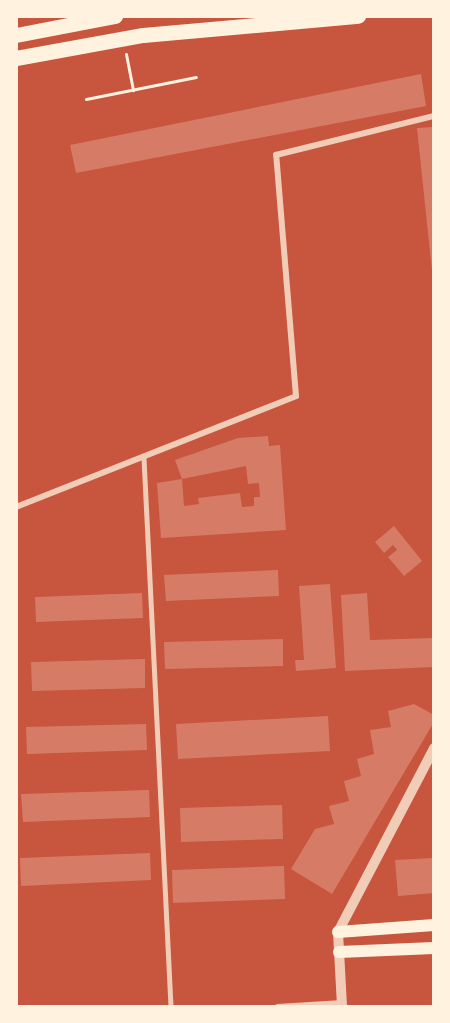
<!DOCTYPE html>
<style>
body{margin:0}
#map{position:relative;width:450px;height:1023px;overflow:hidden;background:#c8553d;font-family:Rubik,sans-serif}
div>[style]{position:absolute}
.building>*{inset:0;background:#d67c66}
.path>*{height:3px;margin:-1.5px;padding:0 1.5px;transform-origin:1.5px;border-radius:1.5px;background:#fff3e0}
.service>*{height:4.5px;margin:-2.25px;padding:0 2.25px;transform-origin:2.25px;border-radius:2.25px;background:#f1ccb7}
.minor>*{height:6px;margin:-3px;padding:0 3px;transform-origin:3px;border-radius:3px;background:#f1ccb7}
.tertiary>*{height:10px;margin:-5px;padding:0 5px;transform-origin:5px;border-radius:5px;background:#f1ccb7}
.secondary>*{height:12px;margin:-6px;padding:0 6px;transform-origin:6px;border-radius:6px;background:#fff3e0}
.primary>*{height:15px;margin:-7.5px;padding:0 7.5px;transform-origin:7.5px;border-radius:7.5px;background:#fff3e0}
span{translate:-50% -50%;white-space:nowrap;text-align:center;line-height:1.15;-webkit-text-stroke:5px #fff3e0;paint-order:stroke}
.frame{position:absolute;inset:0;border:18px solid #fff3e0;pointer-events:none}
</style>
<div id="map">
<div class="building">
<i style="clip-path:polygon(421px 74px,426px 106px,76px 173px,70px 145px)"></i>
<i style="clip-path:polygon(434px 127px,434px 271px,432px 271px,417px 128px)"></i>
<i style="clip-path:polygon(evenodd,268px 436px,269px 446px,280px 445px,286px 530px,161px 538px,157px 483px,182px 479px,175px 460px,238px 438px,268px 436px,246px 466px,248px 484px,259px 483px,260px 497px,254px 497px,254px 506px,242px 507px,240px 493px,198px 498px,199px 504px,184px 506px,182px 479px,246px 466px)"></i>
<i style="clip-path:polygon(394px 526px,422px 561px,404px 576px,388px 557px,397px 550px,393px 545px,384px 553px,375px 542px)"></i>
<i style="clip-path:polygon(278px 570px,279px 596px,166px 601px,164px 575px)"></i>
<i style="clip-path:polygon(330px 584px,336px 668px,296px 671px,295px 660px,304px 660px,299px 586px)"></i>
<i style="clip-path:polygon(142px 593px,143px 618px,36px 622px,35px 597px)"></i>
<i style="clip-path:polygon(367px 593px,370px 640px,433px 638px,434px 667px,345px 671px,341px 595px)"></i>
<i style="clip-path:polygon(283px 639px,283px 666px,165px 669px,164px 642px)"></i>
<i style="clip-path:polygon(145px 659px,145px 688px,32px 691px,31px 662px)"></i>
<i style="clip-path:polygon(414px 704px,434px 715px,434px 722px,332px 894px,291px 869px,315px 829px,334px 824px,329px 806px,349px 801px,344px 781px,361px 776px,357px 759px,374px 754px,370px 730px,391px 727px,388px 711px)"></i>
<i style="clip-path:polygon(328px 716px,330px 751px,178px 759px,176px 724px)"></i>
<i style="clip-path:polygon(146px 724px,147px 750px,27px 754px,26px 727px)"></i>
<i style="clip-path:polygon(149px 790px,150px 817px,23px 822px,21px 794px)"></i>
<i style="clip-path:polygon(282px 805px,283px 839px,181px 842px,180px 808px)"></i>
<i style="clip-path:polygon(150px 853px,151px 880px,21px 886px,20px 858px)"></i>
<i style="clip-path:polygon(434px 858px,434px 893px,398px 896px,395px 860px)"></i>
<i style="clip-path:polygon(284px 866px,285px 899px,173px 903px,172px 870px)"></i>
</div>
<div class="path">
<i style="left:126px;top:54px;width:37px;rotate:79deg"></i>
<i style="left:86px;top:99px;width:112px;rotate:-11.3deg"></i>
</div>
<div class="service">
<i style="left:144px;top:458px;width:549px;rotate:87.18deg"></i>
<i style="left:277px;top:1006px;width:65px;rotate:-3.5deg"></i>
</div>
<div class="minor">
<i style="left:16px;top:507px;width:301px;rotate:-21.6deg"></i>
<i style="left:296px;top:396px;width:242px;rotate:-94.7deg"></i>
<i style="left:276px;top:155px;width:163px;rotate:-13.9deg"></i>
</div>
<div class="tertiary">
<i style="left:342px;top:1006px;width:74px;rotate:-93.1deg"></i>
<i style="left:338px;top:932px;width:208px;rotate:-62.4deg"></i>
</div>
<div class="secondary">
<i style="left:338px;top:932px;width:96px;rotate:-4.2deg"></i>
<i style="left:339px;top:952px;width:95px;rotate:-2.4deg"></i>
</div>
<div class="primary">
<i style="left:16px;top:35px;width:101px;rotate:-10.9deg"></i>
<i style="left:16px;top:58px;width:129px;rotate:-10.3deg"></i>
<i style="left:143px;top:35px;width:216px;rotate:-5.1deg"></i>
</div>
<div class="frame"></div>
</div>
